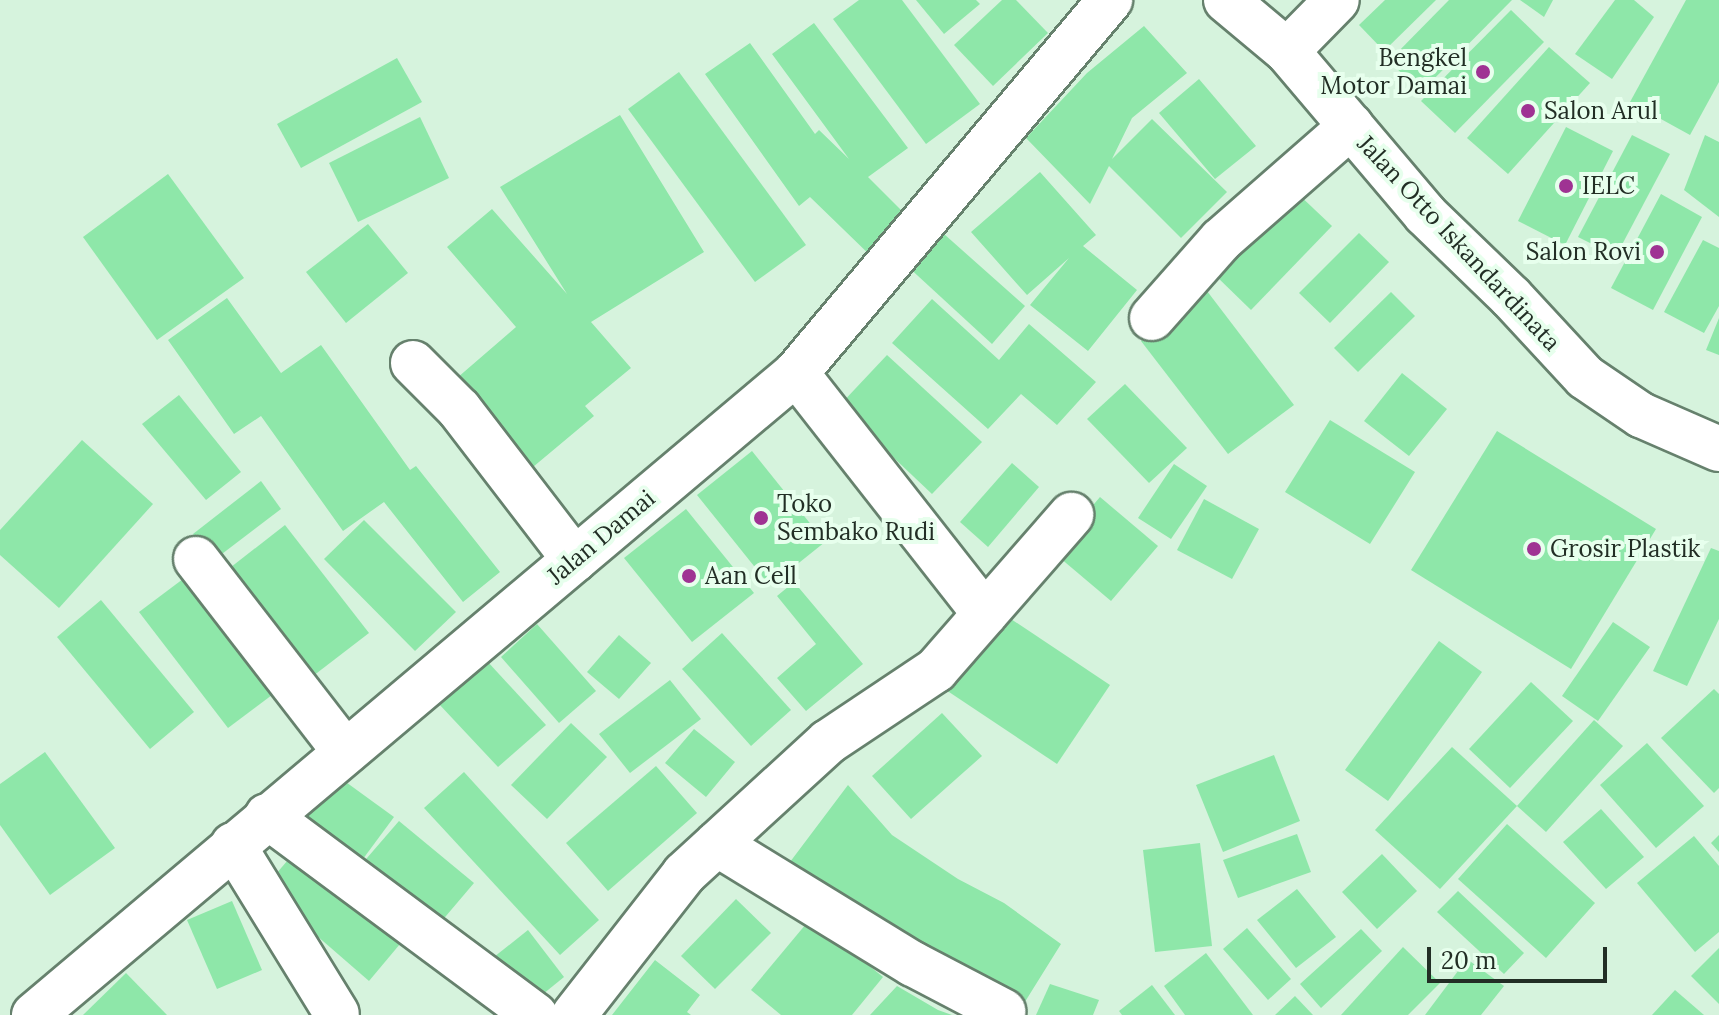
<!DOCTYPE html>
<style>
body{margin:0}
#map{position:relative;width:1719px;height:1015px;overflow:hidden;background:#d6f3dd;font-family:Lora,serif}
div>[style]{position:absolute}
.building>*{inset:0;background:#8ee7a9}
.roads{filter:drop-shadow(2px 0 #66816d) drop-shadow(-2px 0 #66816d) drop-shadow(0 2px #66816d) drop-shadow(0 -2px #66816d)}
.street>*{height:44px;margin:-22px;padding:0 22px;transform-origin:22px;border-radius:22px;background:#fff}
.secondary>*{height:44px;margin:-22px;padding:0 22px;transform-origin:22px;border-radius:22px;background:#fff}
.dots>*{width:22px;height:22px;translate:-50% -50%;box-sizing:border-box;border:4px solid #e7ffed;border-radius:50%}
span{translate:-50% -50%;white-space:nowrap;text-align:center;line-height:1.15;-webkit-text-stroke:8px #e7ffed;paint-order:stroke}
.poi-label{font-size:24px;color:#222e25}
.right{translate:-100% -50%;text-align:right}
.left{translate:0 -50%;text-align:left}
.street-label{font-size:24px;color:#222e25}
.scale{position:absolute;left:1427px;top:947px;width:180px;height:36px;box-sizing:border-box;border:4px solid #222e25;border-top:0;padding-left:10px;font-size:24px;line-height:28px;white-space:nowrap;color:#222e25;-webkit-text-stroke:6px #e7ffed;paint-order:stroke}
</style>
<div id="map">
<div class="building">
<i style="clip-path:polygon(859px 0,902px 0,980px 104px,926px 144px,833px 19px)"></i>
<i style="clip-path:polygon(916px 0,976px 0,980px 4px,944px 34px)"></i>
<i style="clip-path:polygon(1002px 0,1016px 0,1048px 33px,993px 86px,954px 45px)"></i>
<i style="clip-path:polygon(1385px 0,1436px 0,1384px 51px,1359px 25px)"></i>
<i style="clip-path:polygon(1449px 0,1512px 0,1421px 92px,1389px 61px)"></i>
<i style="clip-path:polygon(1520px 0,1553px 0,1544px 17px)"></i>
<i style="clip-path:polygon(1615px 0,1634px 0,1654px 17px,1612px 79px,1575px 54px)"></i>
<i style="clip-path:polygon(1686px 0,1719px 0,1719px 82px,1690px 135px,1630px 102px)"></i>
<i style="clip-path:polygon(1511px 10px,1544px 42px,1455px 133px,1421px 101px)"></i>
<i style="clip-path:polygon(814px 23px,908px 148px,868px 177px,913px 222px,875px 260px,810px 197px,799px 206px,705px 74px,750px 43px,815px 134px,819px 130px,849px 159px,772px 54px)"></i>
<i style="clip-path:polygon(1144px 26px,1187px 73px,1132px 118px,1112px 159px,1152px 119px,1227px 192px,1181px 238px,1109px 166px,1090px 204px,1026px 138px,1087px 73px)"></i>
<i style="clip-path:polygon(1549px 47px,1590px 83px,1508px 174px,1467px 138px)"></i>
<i style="clip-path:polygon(397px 58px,422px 102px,301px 168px,277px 124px)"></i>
<i style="clip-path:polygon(679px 72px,806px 245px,755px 282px,628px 109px)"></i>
<i style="clip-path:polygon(1199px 79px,1256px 146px,1215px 179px,1159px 113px)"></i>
<i style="clip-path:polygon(620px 115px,704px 252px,591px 322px,631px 368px,585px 406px,594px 416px,533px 467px,457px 378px,516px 327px,447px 247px,492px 209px,567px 294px,500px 187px)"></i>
<i style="clip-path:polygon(420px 117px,449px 178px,358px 222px,329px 163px)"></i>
<i style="clip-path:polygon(1566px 127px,1613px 151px,1565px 245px,1518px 221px)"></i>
<i style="clip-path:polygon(1632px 135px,1670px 154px,1616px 256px,1578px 237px)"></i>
<i style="clip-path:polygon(1705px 135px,1719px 142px,1719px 217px,1684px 190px)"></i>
<i style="clip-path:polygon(1040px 172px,1096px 235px,1083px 246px,1137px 290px,1088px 351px,1030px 305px,1069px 258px,1027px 295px,971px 232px)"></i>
<i style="clip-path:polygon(168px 174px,244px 278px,157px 340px,83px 237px)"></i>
<i style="clip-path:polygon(1295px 191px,1332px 226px,1251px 310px,1214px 274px)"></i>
<i style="clip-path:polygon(1661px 194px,1702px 217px,1653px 310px,1611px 288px)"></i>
<i style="clip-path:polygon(368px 224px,408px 273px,346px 323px,306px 272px)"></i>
<i style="clip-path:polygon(935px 226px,1025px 306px,992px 344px,905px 264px)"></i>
<i style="clip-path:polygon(1359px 233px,1389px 262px,1330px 323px,1299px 293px)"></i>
<i style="clip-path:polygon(1703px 240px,1719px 248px,1719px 306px,1704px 333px,1664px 312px)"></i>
<i style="clip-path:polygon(1207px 291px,1294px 405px,1228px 454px,1141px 341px)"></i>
<i style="clip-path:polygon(1391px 292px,1415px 316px,1358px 372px,1334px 348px)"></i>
<i style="clip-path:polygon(227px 298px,281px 373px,321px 345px,410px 470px,416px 466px,500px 572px,463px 602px,384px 502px,343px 531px,261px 416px,234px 434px,168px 340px)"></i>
<i style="clip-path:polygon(932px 299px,999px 360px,1029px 324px,1096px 382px,1057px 425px,1021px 394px,988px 429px,892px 343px)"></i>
<i style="clip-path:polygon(1719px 318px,1719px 355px,1706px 350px)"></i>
<i style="clip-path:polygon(887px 355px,982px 442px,932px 494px,839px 406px)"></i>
<i style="clip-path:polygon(1402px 373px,1447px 409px,1409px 456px,1364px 421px)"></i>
<i style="clip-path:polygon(1125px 384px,1187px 448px,1149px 483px,1087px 419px)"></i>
<i style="clip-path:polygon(179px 395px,241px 472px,206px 500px,142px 424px)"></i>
<i style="clip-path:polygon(1330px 420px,1415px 472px,1370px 544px,1285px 492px)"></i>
<i style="clip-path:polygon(1497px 431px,1656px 529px,1571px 669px,1411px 570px)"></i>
<i style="clip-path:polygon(82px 440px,153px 504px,59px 608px,0 555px,0 530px)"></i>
<i style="clip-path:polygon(752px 451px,825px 542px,770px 586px,697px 495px)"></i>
<i style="clip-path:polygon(1012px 463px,1039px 487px,988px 547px,960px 522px)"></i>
<i style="clip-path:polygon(1174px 464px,1207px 486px,1171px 539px,1138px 518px)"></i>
<i style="clip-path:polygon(261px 481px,281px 509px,214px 560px,193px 534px)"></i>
<i style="clip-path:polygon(1100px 497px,1158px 546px,1111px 601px,1053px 552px)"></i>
<i style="clip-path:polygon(1204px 499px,1259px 529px,1232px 579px,1177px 550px)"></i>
<i style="clip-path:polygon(686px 509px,754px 593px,692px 642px,624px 558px)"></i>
<i style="clip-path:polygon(364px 520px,456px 612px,415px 651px,324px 559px)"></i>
<i style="clip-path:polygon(285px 525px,369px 633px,300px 686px,217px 578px)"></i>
<i style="clip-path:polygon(1711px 548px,1719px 551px,1719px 619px,1687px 686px,1653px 671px)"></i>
<i style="clip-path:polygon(191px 573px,280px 689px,228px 728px,139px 612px)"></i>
<i style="clip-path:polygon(794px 582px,863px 664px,806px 711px,777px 678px,816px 644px,777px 596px)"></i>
<i style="clip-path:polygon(101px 600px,194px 712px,150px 749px,57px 637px)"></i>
<i style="clip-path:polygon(996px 609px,1110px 685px,1057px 764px,943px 688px)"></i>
<i style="clip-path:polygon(1613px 622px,1650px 647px,1598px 721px,1562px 696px)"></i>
<i style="clip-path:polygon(537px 624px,596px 691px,559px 723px,501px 657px)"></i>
<i style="clip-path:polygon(722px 633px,791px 710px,751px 746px,682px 669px)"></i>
<i style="clip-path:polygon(619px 635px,651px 663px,619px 699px,587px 672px)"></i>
<i style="clip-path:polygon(1439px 641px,1482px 672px,1388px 801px,1345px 770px)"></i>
<i style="clip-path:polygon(487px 661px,546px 725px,498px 767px,438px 703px)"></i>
<i style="clip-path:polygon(670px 680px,701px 719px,630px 773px,599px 734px)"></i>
<i style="clip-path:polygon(1531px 682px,1573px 721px,1510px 788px,1469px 749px)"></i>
<i style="clip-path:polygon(1714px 689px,1719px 694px,1719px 788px,1714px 793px,1661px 738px)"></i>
<i style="clip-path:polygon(942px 713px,982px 756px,911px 819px,872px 776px)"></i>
<i style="clip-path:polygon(1594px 720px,1623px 746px,1546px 832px,1517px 806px)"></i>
<i style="clip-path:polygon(571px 723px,607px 757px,547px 819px,511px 785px)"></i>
<i style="clip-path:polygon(694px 729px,735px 762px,706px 797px,665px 763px)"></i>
<i style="clip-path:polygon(1647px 743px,1704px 806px,1656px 848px,1600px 785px)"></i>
<i style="clip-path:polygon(1452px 747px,1517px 806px,1440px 889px,1375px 830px)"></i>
<i style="clip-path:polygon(45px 752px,115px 848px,50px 895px,0 825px,0 784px)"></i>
<i style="clip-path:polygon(1274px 755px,1300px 821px,1223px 852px,1196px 785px)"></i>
<i style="clip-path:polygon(656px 766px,697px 813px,608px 891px,566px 843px)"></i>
<i style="clip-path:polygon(332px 772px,394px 817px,360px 863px,297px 818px)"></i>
<i style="clip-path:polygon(464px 772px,599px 920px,560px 955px,424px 808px)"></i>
<i style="clip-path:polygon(848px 785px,892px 835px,958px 879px,1004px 903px,1061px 944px,1018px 1013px,847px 905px,790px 862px)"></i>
<i style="clip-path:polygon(1601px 809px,1644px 857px,1606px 889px,1563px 842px)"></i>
<i style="clip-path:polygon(399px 821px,474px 883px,429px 936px,354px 873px)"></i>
<i style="clip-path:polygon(1507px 824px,1595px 903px,1546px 958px,1458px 879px)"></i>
<i style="clip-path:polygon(1297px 834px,1311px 872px,1238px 898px,1223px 860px)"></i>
<i style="clip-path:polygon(1719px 835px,1719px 852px,1711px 843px)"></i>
<i style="clip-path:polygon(1694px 836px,1719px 866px,1719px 932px,1695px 952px,1637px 883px)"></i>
<i style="clip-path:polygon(1200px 843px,1212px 946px,1155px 952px,1143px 850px)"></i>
<i style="clip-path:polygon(294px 853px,400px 944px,369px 981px,263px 889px)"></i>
<i style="clip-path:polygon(1382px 854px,1417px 891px,1377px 929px,1342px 892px)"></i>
<i style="clip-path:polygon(1297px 889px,1336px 937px,1296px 968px,1257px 920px)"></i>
<i style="clip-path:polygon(1458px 891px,1524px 953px,1504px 974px,1437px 912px)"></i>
<i style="clip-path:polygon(736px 899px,771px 933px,715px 989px,681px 956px)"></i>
<i style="clip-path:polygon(232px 901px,262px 970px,217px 989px,187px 920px)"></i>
<i style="clip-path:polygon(811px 918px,883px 977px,852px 1015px,781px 1015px,751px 990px)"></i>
<i style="clip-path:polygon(1247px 928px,1291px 979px,1268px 1000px,1223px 949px)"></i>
<i style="clip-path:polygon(1361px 929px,1382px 951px,1321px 1008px,1300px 984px)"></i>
<i style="clip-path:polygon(528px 930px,564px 977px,532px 1003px,494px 957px)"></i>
<i style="clip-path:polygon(1403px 947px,1440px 983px,1408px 1015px,1341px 1015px)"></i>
<i style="clip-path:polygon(1719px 948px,1719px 1004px,1691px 976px)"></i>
<i style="clip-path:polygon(1206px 953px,1253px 1015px,1185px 1015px,1164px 986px)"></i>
<i style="clip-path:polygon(1467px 959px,1504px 986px,1481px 1015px,1425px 1015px)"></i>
<i style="clip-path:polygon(655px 960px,700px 995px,687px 1012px,691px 1015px,612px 1015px)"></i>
<i style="clip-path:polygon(126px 973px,167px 1015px,83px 1015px)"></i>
<i style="clip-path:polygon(1050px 984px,1099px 1000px,1093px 1015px,1036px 1015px)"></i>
<i style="clip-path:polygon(1152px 985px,1175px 1015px,1122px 1015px,1119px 1011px)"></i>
<i style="clip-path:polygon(897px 986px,938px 1010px,952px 1015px,870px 1015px)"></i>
<i style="clip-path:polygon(1675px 990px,1704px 1015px,1652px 1015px)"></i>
<i style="clip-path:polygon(1295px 996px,1313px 1015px,1275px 1015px)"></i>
</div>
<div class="roads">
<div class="street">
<i style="left:1287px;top:51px;width:71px;rotate:-45.6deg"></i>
<i style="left:1152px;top:318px;width:104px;rotate:-48.5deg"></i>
<i style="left:1221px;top:240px;width:173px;rotate:-41.2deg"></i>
<i style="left:413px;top:363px;width:65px;rotate:45deg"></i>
<i style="left:459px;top:409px;width:190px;rotate:52.5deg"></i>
<i style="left:796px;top:373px;width:306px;rotate:51.9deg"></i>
<i style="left:196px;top:559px;width:244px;rotate:52.3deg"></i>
<i style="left:267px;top:816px;width:334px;rotate:36.6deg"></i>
<i style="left:717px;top:844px;width:230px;rotate:31.5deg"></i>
<i style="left:913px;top:964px;width:102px;rotate:27.6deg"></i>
<i style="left:233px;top:845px;width:198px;rotate:58.4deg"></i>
<i style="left:34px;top:1015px;width:996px;rotate:-40.11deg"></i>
<i style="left:796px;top:373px;width:488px;rotate:-49.9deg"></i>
<i style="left:574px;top:1015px;width:179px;rotate:-52deg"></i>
<i style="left:684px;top:874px;width:195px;rotate:-42.5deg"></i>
<i style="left:828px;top:742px;width:130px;rotate:-33.7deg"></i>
<i style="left:936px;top:670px;width:206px;rotate:-48.9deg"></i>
</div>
<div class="secondary">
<i style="left:1226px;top:0;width:80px;rotate:39.9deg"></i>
<i style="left:1287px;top:51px;width:214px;rotate:49.7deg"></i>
<i style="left:1425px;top:214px;width:120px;rotate:44deg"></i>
<i style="left:1511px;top:297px;width:109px;rotate:47.2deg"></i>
<i style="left:1585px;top:377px;width:68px;rotate:34.2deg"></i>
<i style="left:1641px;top:415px;width:85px;rotate:23.6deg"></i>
</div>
</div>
<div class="dots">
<i style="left:1483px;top:72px;background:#9f3393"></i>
<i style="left:1528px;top:111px;background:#9f3393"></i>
<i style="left:1566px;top:186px;background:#9f3393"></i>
<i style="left:1657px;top:252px;background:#9f3393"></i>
<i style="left:761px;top:518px;background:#9f3393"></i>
<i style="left:1534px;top:549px;background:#9f3393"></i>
<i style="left:689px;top:576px;background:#9f3393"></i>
</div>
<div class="poi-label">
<span class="right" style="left:1467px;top:72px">Bengkel<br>Motor Damai</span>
<span class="left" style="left:1544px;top:111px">Salon Arul</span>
<span class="left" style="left:1582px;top:186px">IELC</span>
<span class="right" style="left:1641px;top:252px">Salon Rovi</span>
<span class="left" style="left:777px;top:518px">Toko<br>Sembako Rudi</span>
<span class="left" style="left:1550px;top:549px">Grosir Plastik</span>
<span class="left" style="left:705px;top:576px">Aan Cell</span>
</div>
<div class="street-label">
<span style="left:1459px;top:243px;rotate:47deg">Jalan Otto Iskandardinata</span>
<span style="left:601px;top:537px;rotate:-40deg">Jalan Damai</span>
</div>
<div class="scale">20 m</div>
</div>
